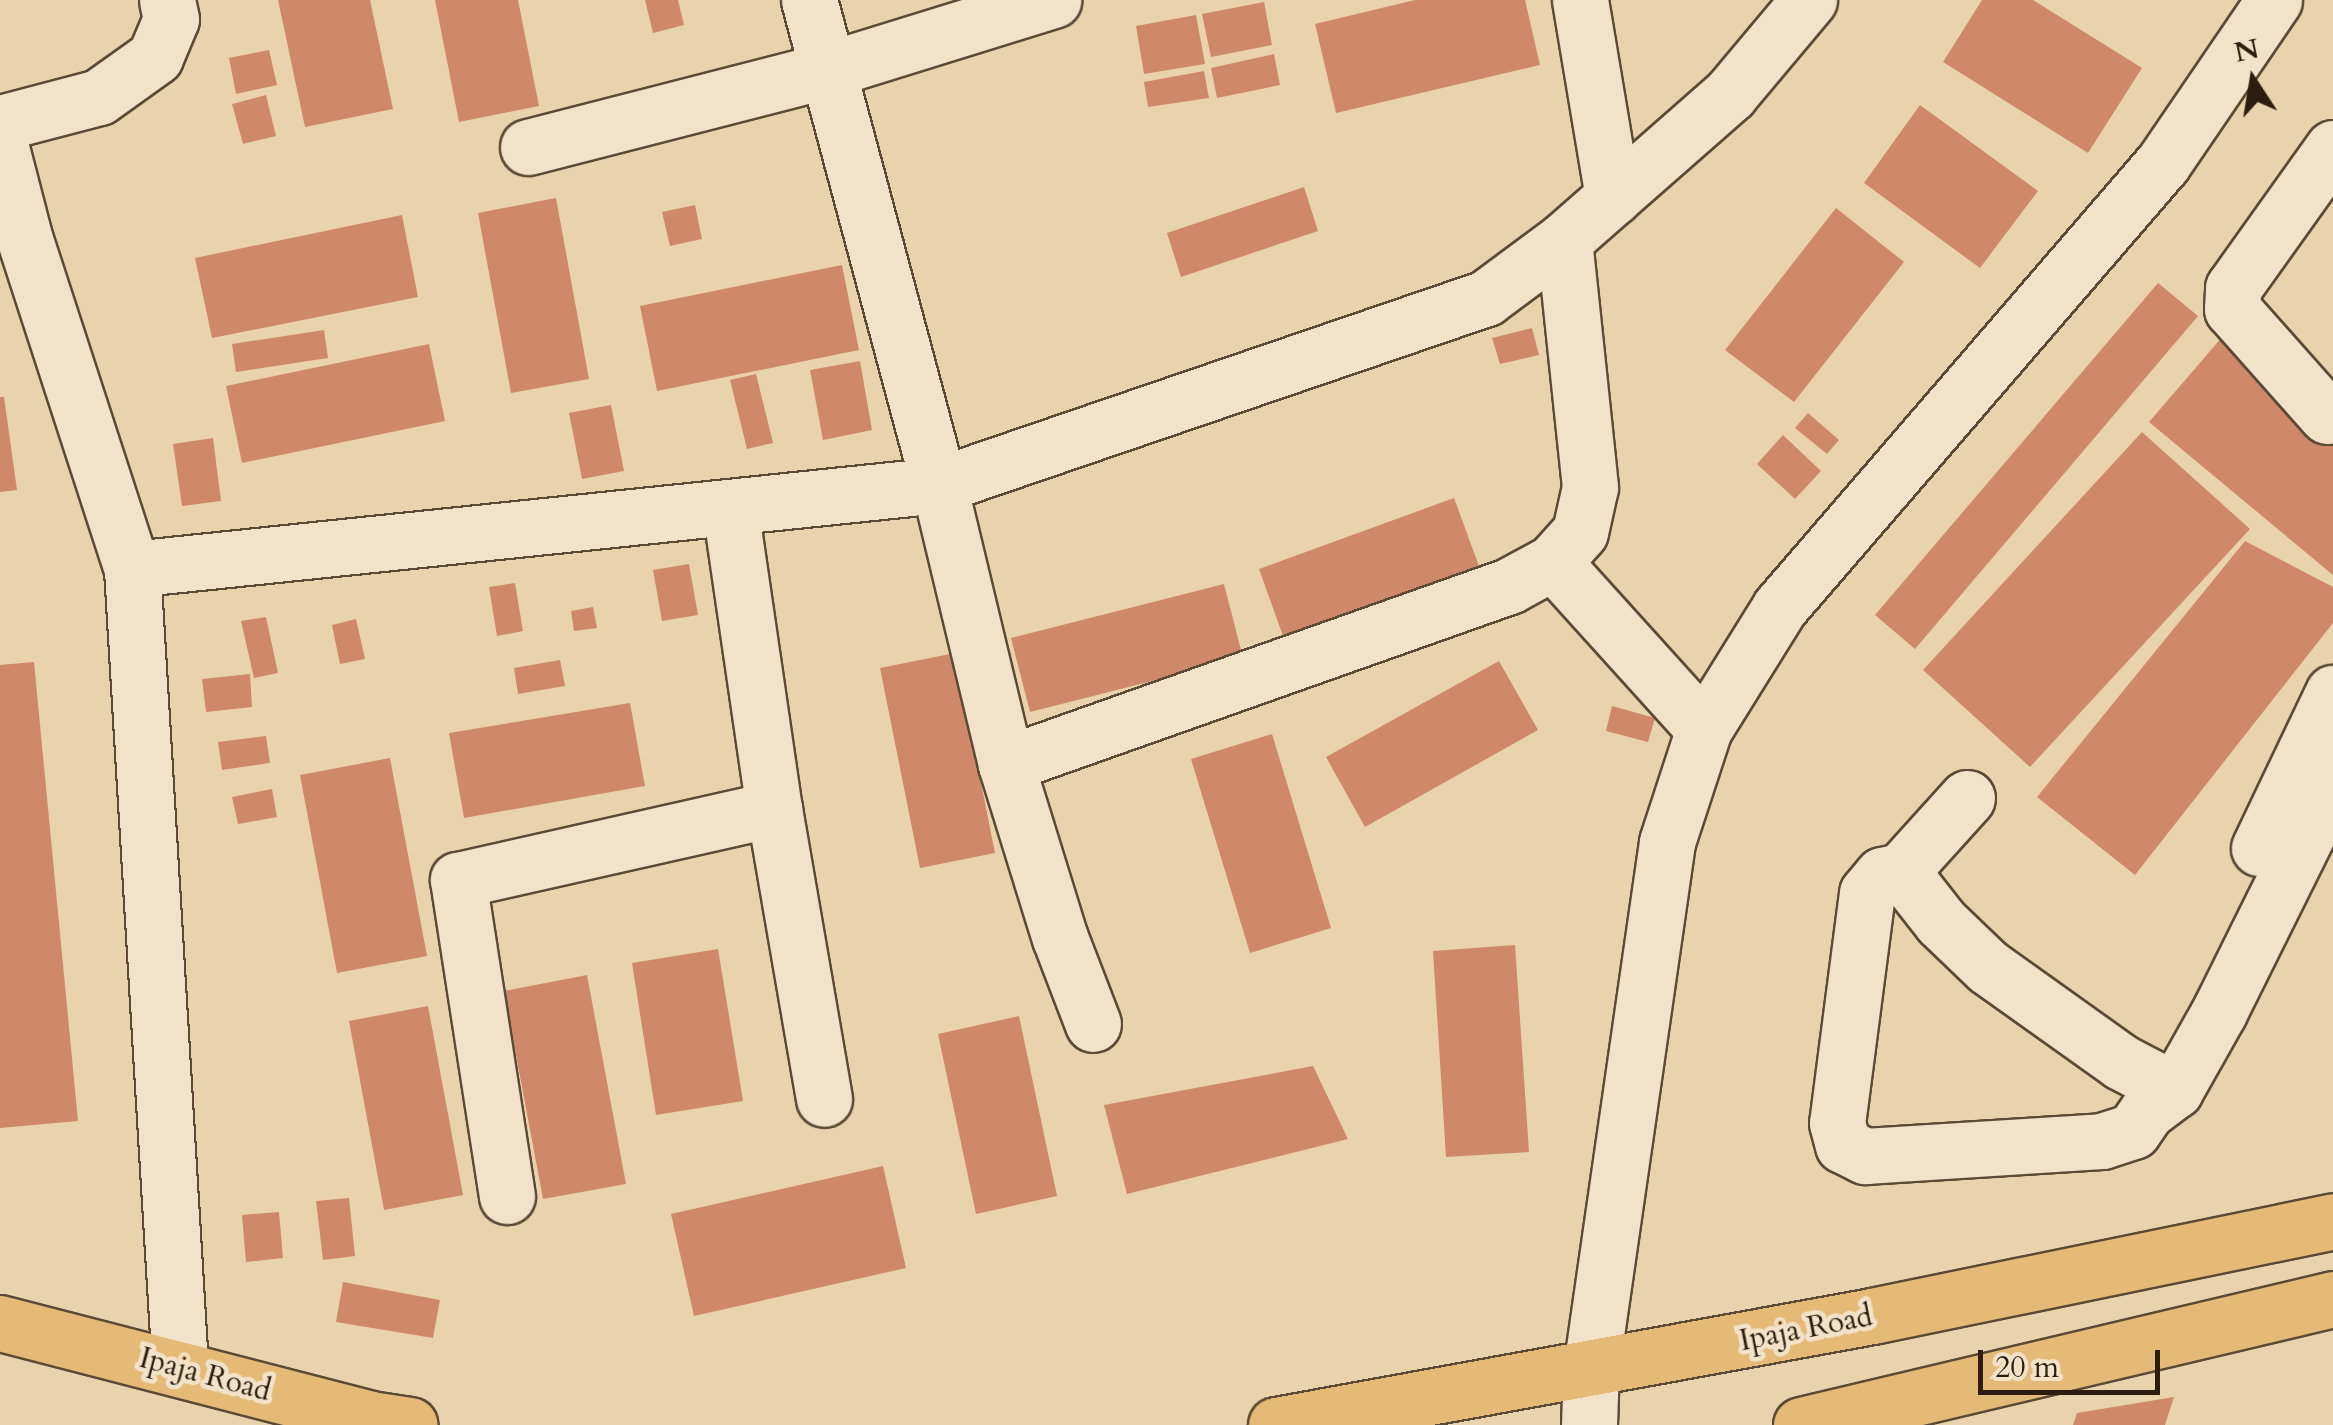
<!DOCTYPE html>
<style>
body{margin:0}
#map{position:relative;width:2333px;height:1425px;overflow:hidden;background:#e9d3ac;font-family:Cardo,serif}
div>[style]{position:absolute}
.building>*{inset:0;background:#cf896a}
.roads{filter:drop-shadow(2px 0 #5b4a36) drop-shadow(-2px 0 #5b4a36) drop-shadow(0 2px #5b4a36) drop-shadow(0 -2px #5b4a36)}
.minor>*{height:55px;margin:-27.5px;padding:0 27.5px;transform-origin:27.5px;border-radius:27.5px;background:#f1e2c9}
.major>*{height:55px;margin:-27.5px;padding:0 27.5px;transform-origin:27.5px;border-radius:27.5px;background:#e4ba76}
span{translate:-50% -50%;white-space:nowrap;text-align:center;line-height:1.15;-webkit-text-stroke:9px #f1e2c9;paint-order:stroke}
.street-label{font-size:30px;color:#2c1d0f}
.north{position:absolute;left:2203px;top:30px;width:100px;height:100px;-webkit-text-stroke:8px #f1e2c9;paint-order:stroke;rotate:348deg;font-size:28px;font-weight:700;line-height:40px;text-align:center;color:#2c1d0f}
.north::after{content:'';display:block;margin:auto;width:35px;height:45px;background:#2c1d0f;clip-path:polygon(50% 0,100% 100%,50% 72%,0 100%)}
.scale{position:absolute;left:1978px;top:1350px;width:182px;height:45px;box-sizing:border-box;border:5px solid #2c1d0f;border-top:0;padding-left:12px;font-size:30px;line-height:35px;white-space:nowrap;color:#2c1d0f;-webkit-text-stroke:8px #f1e2c9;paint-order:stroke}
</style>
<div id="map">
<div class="building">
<i style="clip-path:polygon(278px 0,370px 0,393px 109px,305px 127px)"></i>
<i style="clip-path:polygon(435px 0,518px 0,539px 106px,459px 122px)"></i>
<i style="clip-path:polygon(645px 0,678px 0,684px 25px,653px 33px)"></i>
<i style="clip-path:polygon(1415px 0,1525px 0,1540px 65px,1336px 113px,1315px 24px)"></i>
<i style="clip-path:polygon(1982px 0,2033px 0,2142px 68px,2088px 153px,1943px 62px)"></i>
<i style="clip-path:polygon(1264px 2px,1272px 45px,1211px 57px,1202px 14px)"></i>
<i style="clip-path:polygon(1196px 15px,1205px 64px,1144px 74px,1136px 26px)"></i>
<i style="clip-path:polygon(269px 50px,277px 85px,236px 94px,229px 58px)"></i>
<i style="clip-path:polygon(1274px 54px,1280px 85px,1217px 98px,1211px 68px)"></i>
<i style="clip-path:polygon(1204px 71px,1209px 98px,1148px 107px,1144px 82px)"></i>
<i style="clip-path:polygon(266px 95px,276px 136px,243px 144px,232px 104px)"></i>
<i style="clip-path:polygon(1920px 105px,2038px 191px,1980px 268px,1864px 183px)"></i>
<i style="clip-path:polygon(1304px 187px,1318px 231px,1181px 277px,1167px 233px)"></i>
<i style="clip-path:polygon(556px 198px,589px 379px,511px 393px,478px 213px)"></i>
<i style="clip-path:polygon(695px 205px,702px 239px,670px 246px,662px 212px)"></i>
<i style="clip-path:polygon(1836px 208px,1904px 262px,1794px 402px,1725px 350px)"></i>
<i style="clip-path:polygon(402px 215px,418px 297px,212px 338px,195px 258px)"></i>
<i style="clip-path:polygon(842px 265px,859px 350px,657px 391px,640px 306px)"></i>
<i style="clip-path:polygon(2158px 283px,2198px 316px,1915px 649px,1875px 615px)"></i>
<i style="clip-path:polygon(1532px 328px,1539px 355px,1500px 364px,1492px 338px)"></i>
<i style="clip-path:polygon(324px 330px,328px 358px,236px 372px,232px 344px)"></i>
<i style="clip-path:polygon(2223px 336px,2333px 427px,2333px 575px,2149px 422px)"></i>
<i style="clip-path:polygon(429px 344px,445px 421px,242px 463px,226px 386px)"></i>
<i style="clip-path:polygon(860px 361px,872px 430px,823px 440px,810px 370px)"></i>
<i style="clip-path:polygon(756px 374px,773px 443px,747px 449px,730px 380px)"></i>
<i style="clip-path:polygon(0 397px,4px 397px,17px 490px,0 492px)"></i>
<i style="clip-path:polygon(611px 405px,624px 471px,582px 479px,569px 413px)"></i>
<i style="clip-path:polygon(1808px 413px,1839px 440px,1827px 454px,1795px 428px)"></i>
<i style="clip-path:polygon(2142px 432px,2250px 529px,2030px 767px,1923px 670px)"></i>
<i style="clip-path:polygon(1783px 435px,1821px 471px,1795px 499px,1757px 464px)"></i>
<i style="clip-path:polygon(213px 438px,221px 501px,182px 506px,173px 444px)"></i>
<i style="clip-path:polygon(1454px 498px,1479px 566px,1283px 636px,1259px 569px)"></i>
<i style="clip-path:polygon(2245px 541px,2333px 587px,2333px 623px,2135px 875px,2037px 797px)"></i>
<i style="clip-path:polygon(689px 564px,698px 615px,662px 621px,653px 570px)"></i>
<i style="clip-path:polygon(515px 583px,523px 631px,497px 636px,489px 587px)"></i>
<i style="clip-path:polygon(1224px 584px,1243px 658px,1030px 712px,1011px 638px)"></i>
<i style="clip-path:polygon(593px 607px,597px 628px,574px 631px,571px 611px)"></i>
<i style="clip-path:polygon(266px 617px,278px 673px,254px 678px,241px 621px)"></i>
<i style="clip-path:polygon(356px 619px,365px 659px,340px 664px,332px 625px)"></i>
<i style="clip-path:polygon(955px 653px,995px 853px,920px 868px,880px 668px)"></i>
<i style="clip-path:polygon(560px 660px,565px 686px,518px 694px,514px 668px)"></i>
<i style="clip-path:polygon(1499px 661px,1538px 730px,1365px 827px,1326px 757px)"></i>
<i style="clip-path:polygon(34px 662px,78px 1121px,0 1128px,0 665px)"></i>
<i style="clip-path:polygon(250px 674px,252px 707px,206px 712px,202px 679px)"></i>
<i style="clip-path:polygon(630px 703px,645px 786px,464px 818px,449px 733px)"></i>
<i style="clip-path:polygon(1612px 706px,1655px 718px,1648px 742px,1606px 731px)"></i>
<i style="clip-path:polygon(1272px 734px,1331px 928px,1250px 953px,1191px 759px)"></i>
<i style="clip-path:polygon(266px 736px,270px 763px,222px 770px,218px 742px)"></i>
<i style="clip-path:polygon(390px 758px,427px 956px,337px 973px,300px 775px)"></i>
<i style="clip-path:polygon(272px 789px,277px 817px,238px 824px,232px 797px)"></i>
<i style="clip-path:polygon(1515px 945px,1529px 1152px,1446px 1157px,1433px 951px)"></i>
<i style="clip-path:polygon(718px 949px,743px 1101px,656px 1115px,632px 963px)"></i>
<i style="clip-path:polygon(587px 975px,626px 1184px,543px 1199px,504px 991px)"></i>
<i style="clip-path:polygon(428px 1006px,463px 1195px,384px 1210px,349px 1021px)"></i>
<i style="clip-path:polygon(1019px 1016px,1057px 1196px,976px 1214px,938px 1034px)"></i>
<i style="clip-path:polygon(1313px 1066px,1348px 1139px,1127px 1194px,1104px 1105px)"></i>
<i style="clip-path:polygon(883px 1166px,906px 1268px,694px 1316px,671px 1214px)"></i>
<i style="clip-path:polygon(349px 1198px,355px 1256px,323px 1260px,316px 1201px)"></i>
<i style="clip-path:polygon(279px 1212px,283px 1258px,246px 1262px,242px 1215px)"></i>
<i style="clip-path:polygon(343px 1282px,440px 1300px,433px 1338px,336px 1322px)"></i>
<i style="clip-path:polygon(2174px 1397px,2165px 1425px,2073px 1425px,2077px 1413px)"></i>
</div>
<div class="roads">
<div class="minor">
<i style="left:809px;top:0;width:502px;rotate:75deg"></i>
<i style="left:939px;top:485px;width:287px;rotate:76.5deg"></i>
<i style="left:1006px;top:764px;width:182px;rotate:72.8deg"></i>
<i style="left:1060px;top:938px;width:92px;rotate:69deg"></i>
<i style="left:1580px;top:0;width:200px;rotate:80.5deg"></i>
<i style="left:0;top:123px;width:102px;rotate:-14.7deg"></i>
<i style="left:99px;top:97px;width:69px;rotate:-35.5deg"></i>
<i style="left:155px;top:57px;width:41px;rotate:-67.2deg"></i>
<i style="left:171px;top:19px;width:19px;rotate:-102deg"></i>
<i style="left:0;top:144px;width:96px;rotate:75.5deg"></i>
<i style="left:24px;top:237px;width:349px;rotate:72deg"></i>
<i style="left:132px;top:569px;width:800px;rotate:86.56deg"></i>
<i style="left:528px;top:147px;width:309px;rotate:-14.4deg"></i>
<i style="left:827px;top:70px;width:237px;rotate:-17.2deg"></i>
<i style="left:2327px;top:416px;width:143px;rotate:-131.6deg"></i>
<i style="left:2232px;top:309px;width:21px;rotate:-87deg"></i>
<i style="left:2233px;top:288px;width:172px;rotate:-54.5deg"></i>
<i style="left:730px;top:508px;width:304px;rotate:81.7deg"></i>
<i style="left:774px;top:809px;width:294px;rotate:80.2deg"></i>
<i style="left:1553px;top:562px;width:225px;rotate:47.9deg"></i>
<i style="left:132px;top:569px;width:811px;rotate:-5.94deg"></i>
<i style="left:939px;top:485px;width:578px;rotate:-18.87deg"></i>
<i style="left:1486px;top:298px;width:97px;rotate:-36.6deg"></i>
<i style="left:1564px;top:240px;width:221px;rotate:-41.3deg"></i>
<i style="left:1730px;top:94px;width:123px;rotate:-50deg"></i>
<i style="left:1006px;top:764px;width:534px;rotate:-19.49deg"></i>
<i style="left:1509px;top:586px;width:50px;rotate:-28.6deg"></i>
<i style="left:1553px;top:562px;width:40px;rotate:-48deg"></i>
<i style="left:1580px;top:532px;width:46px;rotate:-77.5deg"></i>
<i style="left:1590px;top:487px;width:248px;rotate:-96deg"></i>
<i style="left:1967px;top:798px;width:98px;rotate:132.1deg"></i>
<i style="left:1901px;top:871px;width:65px;rotate:51.9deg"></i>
<i style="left:1941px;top:922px;width:65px;rotate:43.8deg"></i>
<i style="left:1988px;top:967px;width:163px;rotate:35.5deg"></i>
<i style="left:2121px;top:1062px;width:61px;rotate:27.4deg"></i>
<i style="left:2259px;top:848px;width:172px;rotate:-64.5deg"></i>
<i style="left:1901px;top:871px;width:19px;rotate:168deg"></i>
<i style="left:1882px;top:875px;width:23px;rotate:130deg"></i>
<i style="left:1867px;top:893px;width:232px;rotate:97.4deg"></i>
<i style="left:1837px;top:1123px;width:23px;rotate:75deg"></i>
<i style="left:1843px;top:1145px;width:25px;rotate:27deg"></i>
<i style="left:1865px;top:1156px;width:237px;rotate:-3.6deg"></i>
<i style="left:2102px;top:1141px;width:33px;rotate:-18deg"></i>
<i style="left:2133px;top:1131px;width:24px;rotate:-55deg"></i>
<i style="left:2147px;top:1111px;width:35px;rotate:-37deg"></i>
<i style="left:2175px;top:1090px;width:90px;rotate:-60.6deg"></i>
<i style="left:2219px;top:1012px;width:257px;rotate:-63.6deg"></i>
<i style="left:507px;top:1196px;width:320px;rotate:-98.8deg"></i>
<i style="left:458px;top:880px;width:324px;rotate:-12.7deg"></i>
<i style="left:1589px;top:1425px;width:56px;rotate:-88deg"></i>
<i style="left:1591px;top:1369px;width:532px;rotate:-81.79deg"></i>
<i style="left:1667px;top:842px;width:119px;rotate:-71.9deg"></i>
<i style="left:1704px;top:729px;width:144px;rotate:-58.1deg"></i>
<i style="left:1780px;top:607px;width:586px;rotate:-49.22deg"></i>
<i style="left:2163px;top:163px;width:197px;rotate:-55.7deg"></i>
</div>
<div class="major">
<i style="left:0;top:1323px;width:382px;rotate:14.5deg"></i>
<i style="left:370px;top:1419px;width:40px;rotate:8.5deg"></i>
<i style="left:1276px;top:1425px;width:606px;rotate:-10.36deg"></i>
<i style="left:1872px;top:1316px;width:471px;rotate:-11.6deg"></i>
<i style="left:1801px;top:1425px;width:547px;rotate:-13.32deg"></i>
</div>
</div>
<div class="street-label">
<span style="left:1806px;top:1329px;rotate:-11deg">Ipaja Road</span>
<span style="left:205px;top:1375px;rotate:15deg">Ipaja Road</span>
</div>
<div class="north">N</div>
<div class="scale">20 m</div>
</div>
